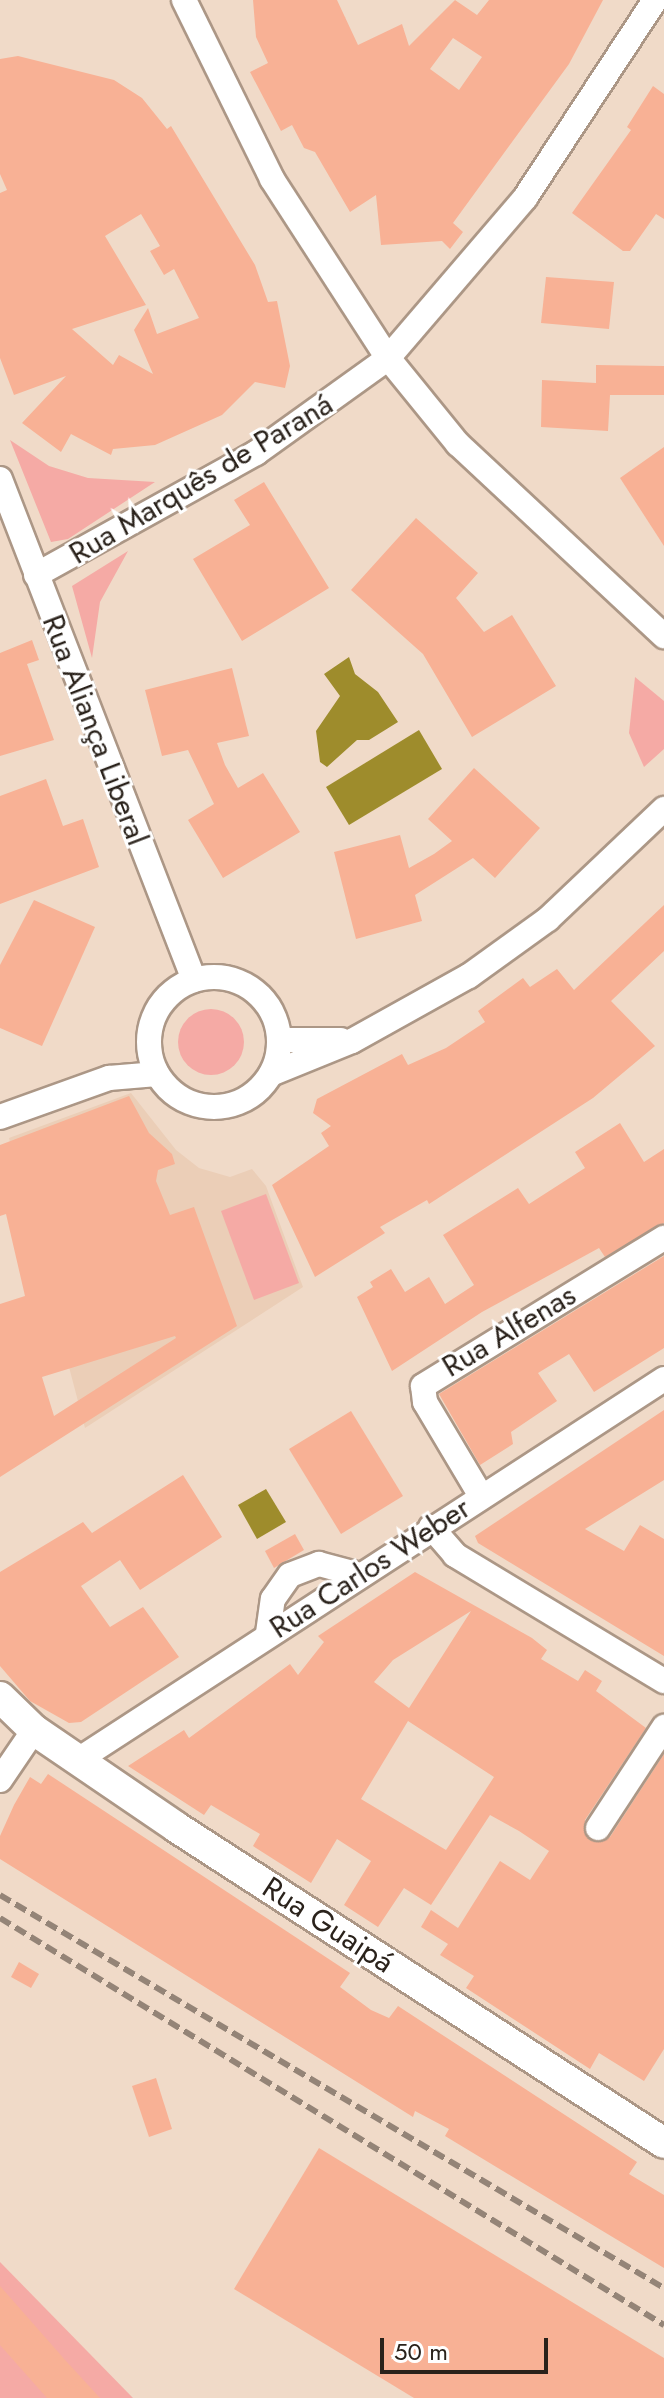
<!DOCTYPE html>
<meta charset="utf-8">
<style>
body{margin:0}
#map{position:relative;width:664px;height:2398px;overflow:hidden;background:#f0dac8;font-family:Jost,sans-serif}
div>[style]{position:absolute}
.built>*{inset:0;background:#ebceb7}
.green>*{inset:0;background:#f5aaa5}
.round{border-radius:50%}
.water>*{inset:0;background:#9e8c2c}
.building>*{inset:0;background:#f8b195}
.roads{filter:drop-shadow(2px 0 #ac9786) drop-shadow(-2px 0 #ac9786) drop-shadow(0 2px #ac9786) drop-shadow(0 -2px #ac9786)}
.minor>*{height:24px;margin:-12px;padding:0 12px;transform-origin:12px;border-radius:12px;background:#fff}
.minor>.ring{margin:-12px;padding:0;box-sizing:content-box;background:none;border:24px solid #fff;border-radius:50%}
.major>*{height:30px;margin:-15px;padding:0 15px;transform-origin:15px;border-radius:15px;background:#fff}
.rail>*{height:6px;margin-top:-3px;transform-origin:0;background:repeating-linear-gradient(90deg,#948477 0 12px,transparent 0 18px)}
span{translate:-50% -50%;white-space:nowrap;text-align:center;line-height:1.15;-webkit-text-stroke:6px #fff;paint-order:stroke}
.street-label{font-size:30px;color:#2a221b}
.scale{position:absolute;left:380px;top:2338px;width:168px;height:36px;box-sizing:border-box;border:4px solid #2a221b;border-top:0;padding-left:10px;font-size:24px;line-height:28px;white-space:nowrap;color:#2a221b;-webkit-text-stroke:6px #fff;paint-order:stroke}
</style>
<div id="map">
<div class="built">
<i style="clip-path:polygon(131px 1093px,176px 1150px,199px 1168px,230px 1177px,252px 1169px,266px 1186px,303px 1287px,85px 1428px,9px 1138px)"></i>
</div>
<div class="green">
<i style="clip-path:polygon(10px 440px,49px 466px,88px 478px,155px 482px,68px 539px,51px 542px)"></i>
<i style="clip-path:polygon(128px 551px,100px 602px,92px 658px,72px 586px)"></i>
<i style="clip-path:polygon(635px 677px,664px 701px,664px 749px,644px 767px,629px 733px)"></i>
<i class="round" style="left:178px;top:1009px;width:66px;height:66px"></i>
<i style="clip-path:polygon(266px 1194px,299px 1283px,254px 1300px,221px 1211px)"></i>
<i style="clip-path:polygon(0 2262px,133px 2398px,0 2398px)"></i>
</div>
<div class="water">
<i style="clip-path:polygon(349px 657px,355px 674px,378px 692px,398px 722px,369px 740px,357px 740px,327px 767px,320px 762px,316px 731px,340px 696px,324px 674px)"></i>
<i style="clip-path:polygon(419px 730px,442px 769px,349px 825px,326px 787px)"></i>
<i style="clip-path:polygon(266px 1489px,286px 1522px,257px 1539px,238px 1505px)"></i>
</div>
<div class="building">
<i style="clip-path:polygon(evenodd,253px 0,337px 0,358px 45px,402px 24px,409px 46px,455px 0,477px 15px,489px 0,603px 0,569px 64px,453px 223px,463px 232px,450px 249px,442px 241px,381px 245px,376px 195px,350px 212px,315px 152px,304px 148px,292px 125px,281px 131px,250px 72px,268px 63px,256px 37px,253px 0,453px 38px,482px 57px,459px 90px,430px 69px,453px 38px)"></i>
<i style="clip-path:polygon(evenodd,18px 56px,114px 80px,142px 98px,167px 129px,171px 126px,255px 265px,268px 302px,277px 301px,290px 366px,285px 388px,255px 382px,222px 415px,155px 445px,113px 449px,111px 455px,71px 434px,61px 452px,22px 423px,66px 376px,14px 395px,0 358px,0 193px,7px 190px,0 174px,0 59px,18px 56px,141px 214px,160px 246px,150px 251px,164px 275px,174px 269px,199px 318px,157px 334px,148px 308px,134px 330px,153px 374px,119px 355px,113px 365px,72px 329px,146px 305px,105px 236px,141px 214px)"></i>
<i style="clip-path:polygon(653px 86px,664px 94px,664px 219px,656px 214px,630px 251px,623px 251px,572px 213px,631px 130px,627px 127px)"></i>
<i style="clip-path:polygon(546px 277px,614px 282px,609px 329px,541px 323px)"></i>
<i style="clip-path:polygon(596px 365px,664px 366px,664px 395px,610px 395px,608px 431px,541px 427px,542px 380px,596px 383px)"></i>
<i style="clip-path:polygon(664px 447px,664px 546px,620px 478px)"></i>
<i style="clip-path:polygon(264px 482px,329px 588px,242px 641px,193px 559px,250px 525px,234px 500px)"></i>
<i style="clip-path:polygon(416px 518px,478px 573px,456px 598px,484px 632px,512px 615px,556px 686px,472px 737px,423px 654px,351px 590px)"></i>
<i style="clip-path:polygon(32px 640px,39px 660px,27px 664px,54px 740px,0 756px,0 653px)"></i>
<i style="clip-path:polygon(232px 668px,249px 736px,217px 743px,225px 765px,238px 788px,263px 773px,300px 832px,223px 878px,188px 820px,214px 804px,188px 750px,162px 756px,145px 690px)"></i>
<i style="clip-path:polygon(474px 768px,540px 828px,495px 878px,473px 858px,415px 895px,422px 921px,356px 939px,334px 852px,400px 835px,409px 868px,434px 854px,452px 841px,428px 819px)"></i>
<i style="clip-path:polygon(46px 779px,63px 826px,83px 819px,99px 867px,0 904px,0 796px)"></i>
<i style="clip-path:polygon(34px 900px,95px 927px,42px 1046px,0 1028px,0 965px)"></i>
<i style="clip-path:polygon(664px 905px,664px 951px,611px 1001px,655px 1046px,593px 1098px,429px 1204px,427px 1200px,380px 1227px,385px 1233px,315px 1277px,272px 1185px,329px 1146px,321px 1133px,331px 1126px,313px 1113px,317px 1099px,402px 1054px,408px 1065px,446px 1048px,485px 1022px,478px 1011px,523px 978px,530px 987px,557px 969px,574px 990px)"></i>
<i style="clip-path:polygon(evenodd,129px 1096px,149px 1133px,172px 1154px,175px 1164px,158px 1170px,156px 1181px,170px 1215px,194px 1207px,237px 1326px,0 1477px,0 1304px,25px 1296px,6px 1214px,0 1216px,0 1145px,129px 1096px,175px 1336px,176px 1338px,54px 1416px,42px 1377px,175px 1336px)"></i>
<i style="clip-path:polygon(620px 1123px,644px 1162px,664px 1149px,664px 1223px,605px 1257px,599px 1248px,482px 1312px,392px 1371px,357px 1297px,373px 1287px,370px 1282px,391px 1269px,405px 1292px,429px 1277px,445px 1304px,474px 1285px,443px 1235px,518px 1188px,529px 1204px,585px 1168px,575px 1152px)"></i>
<i style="clip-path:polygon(664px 1256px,664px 1348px,594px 1392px,569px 1354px,538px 1373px,557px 1401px,511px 1432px,513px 1444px,480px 1465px,439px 1394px)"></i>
<i style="clip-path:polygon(664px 1410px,664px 1480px,585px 1529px,624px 1551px,640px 1525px,664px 1539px,664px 1656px,478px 1543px,475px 1536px)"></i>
<i style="clip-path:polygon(351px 1411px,403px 1496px,341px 1534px,289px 1449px)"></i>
<i style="clip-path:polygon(183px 1475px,222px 1537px,140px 1590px,120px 1560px,81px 1586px,110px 1627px,143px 1607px,179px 1657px,81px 1722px,69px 1723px,30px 1701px,0 1666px,0 1572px,83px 1522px,92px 1533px)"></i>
<i style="clip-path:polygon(295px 1534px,304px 1550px,274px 1568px,265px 1551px)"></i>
<i style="clip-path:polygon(evenodd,415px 1572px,532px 1638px,547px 1650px,541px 1659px,578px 1681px,585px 1670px,602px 1681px,596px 1691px,646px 1728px,585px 1820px,589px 1840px,610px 1837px,664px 1754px,664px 2049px,644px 2081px,599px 2053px,590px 2069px,466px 1988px,474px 1976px,440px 1955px,448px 1944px,421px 1927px,431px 1910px,458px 1928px,500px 1861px,530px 1880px,549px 1851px,519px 1831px,490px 1815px,431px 1905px,404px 1888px,378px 1927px,344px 1905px,371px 1861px,337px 1839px,311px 1883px,253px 1846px,260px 1834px,211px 1805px,204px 1815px,128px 1766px,184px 1730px,189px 1738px,290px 1664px,298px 1675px,324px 1642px,318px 1636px,415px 1572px,471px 1611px,409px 1708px,374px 1682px,393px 1660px,471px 1611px,415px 1572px,408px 1721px,494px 1777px,446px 1850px,361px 1799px,408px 1721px)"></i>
<i style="clip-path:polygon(48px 1774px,350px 1973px,340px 1987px,371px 2010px,389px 2018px,398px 2006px,637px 2162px,629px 2174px,664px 2195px,664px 2268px,445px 2136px,449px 2129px,415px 2111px,413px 2117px,0 1859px,0 1836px,14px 1805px,30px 1777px,41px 1784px)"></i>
<i style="clip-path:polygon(19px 1962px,39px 1974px,31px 1988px,11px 1977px)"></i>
<i style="clip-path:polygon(156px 2078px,172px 2129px,149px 2137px,132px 2086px)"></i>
<i style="clip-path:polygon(319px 2148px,664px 2358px,664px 2398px,414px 2398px,234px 2289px)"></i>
<i style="clip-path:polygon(0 2286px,66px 2361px,100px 2398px,47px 2398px,0 2345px)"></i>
</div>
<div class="roads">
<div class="minor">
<i style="left:184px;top:0;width:199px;rotate:63.8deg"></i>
<i style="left:272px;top:179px;width:213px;rotate:57.1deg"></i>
<i style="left:388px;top:358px;width:111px;rotate:50.9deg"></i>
<i style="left:458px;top:444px;width:282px;rotate:43deg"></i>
<i style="left:0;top:479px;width:537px;rotate:68.83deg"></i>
<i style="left:36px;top:575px;width:252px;rotate:-29deg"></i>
<i style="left:256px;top:453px;width:163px;rotate:-35.7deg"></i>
<i style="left:388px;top:358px;width:211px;rotate:-49.4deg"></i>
<i style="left:525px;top:198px;width:237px;rotate:-56.7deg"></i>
<i class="ring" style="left:149px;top:977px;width:106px;height:106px"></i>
<i style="left:279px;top:1040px;width:62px"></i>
<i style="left:271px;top:1074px;width:87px;rotate:-22.2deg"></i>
<i style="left:352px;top:1041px;width:134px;rotate:-29.1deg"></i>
<i style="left:469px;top:976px;width:97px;rotate:-35.8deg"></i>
<i style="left:548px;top:919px;width:160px;rotate:-43.5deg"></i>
<i style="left:0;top:1117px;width:116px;rotate:-19.7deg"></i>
<i style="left:109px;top:1078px;width:48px;rotate:-4.8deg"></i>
<i style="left:481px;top:1496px;width:109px;rotate:-120.8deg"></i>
<i style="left:425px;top:1402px;width:16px;rotate:-97deg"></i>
<i style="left:423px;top:1386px;width:283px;rotate:-31.6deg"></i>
<i style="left:431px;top:1527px;width:37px;rotate:49deg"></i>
<i style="left:455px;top:1555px;width:244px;rotate:31.1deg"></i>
<i style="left:268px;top:1633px;width:34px;rotate:-82deg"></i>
<i style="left:273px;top:1599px;width:29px;rotate:-55deg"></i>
<i style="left:290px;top:1575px;width:31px;rotate:-21deg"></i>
<i style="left:319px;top:1564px;width:38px;rotate:15deg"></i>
<i style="left:78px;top:1760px;width:699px;rotate:-33.03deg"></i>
<i style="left:0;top:1780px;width:60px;rotate:-55.8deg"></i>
<i style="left:598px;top:1828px;width:121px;rotate:-56.8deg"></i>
</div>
<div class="major">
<i style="left:0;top:1697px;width:47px;rotate:44.1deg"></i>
<i style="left:34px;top:1730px;width:172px;rotate:34.3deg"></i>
<i style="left:176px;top:1827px;width:581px;rotate:32.92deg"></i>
</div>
</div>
<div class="rail">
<i style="left:0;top:1895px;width:772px;rotate:30.62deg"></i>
<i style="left:0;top:1918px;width:779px;rotate:31.51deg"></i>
</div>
<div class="street-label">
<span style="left:201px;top:479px;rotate:-31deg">Rua Marquês de Paraná</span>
<span style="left:95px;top:730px;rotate:69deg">Rua Aliança Liberal</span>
<span style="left:509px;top:1331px;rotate:-31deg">Rua Alfenas</span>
<span style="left:370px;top:1568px;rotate:-33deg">Rua Carlos Weber</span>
<span style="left:328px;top:1925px;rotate:33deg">Rua Guaipá</span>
</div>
<div class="scale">50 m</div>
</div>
